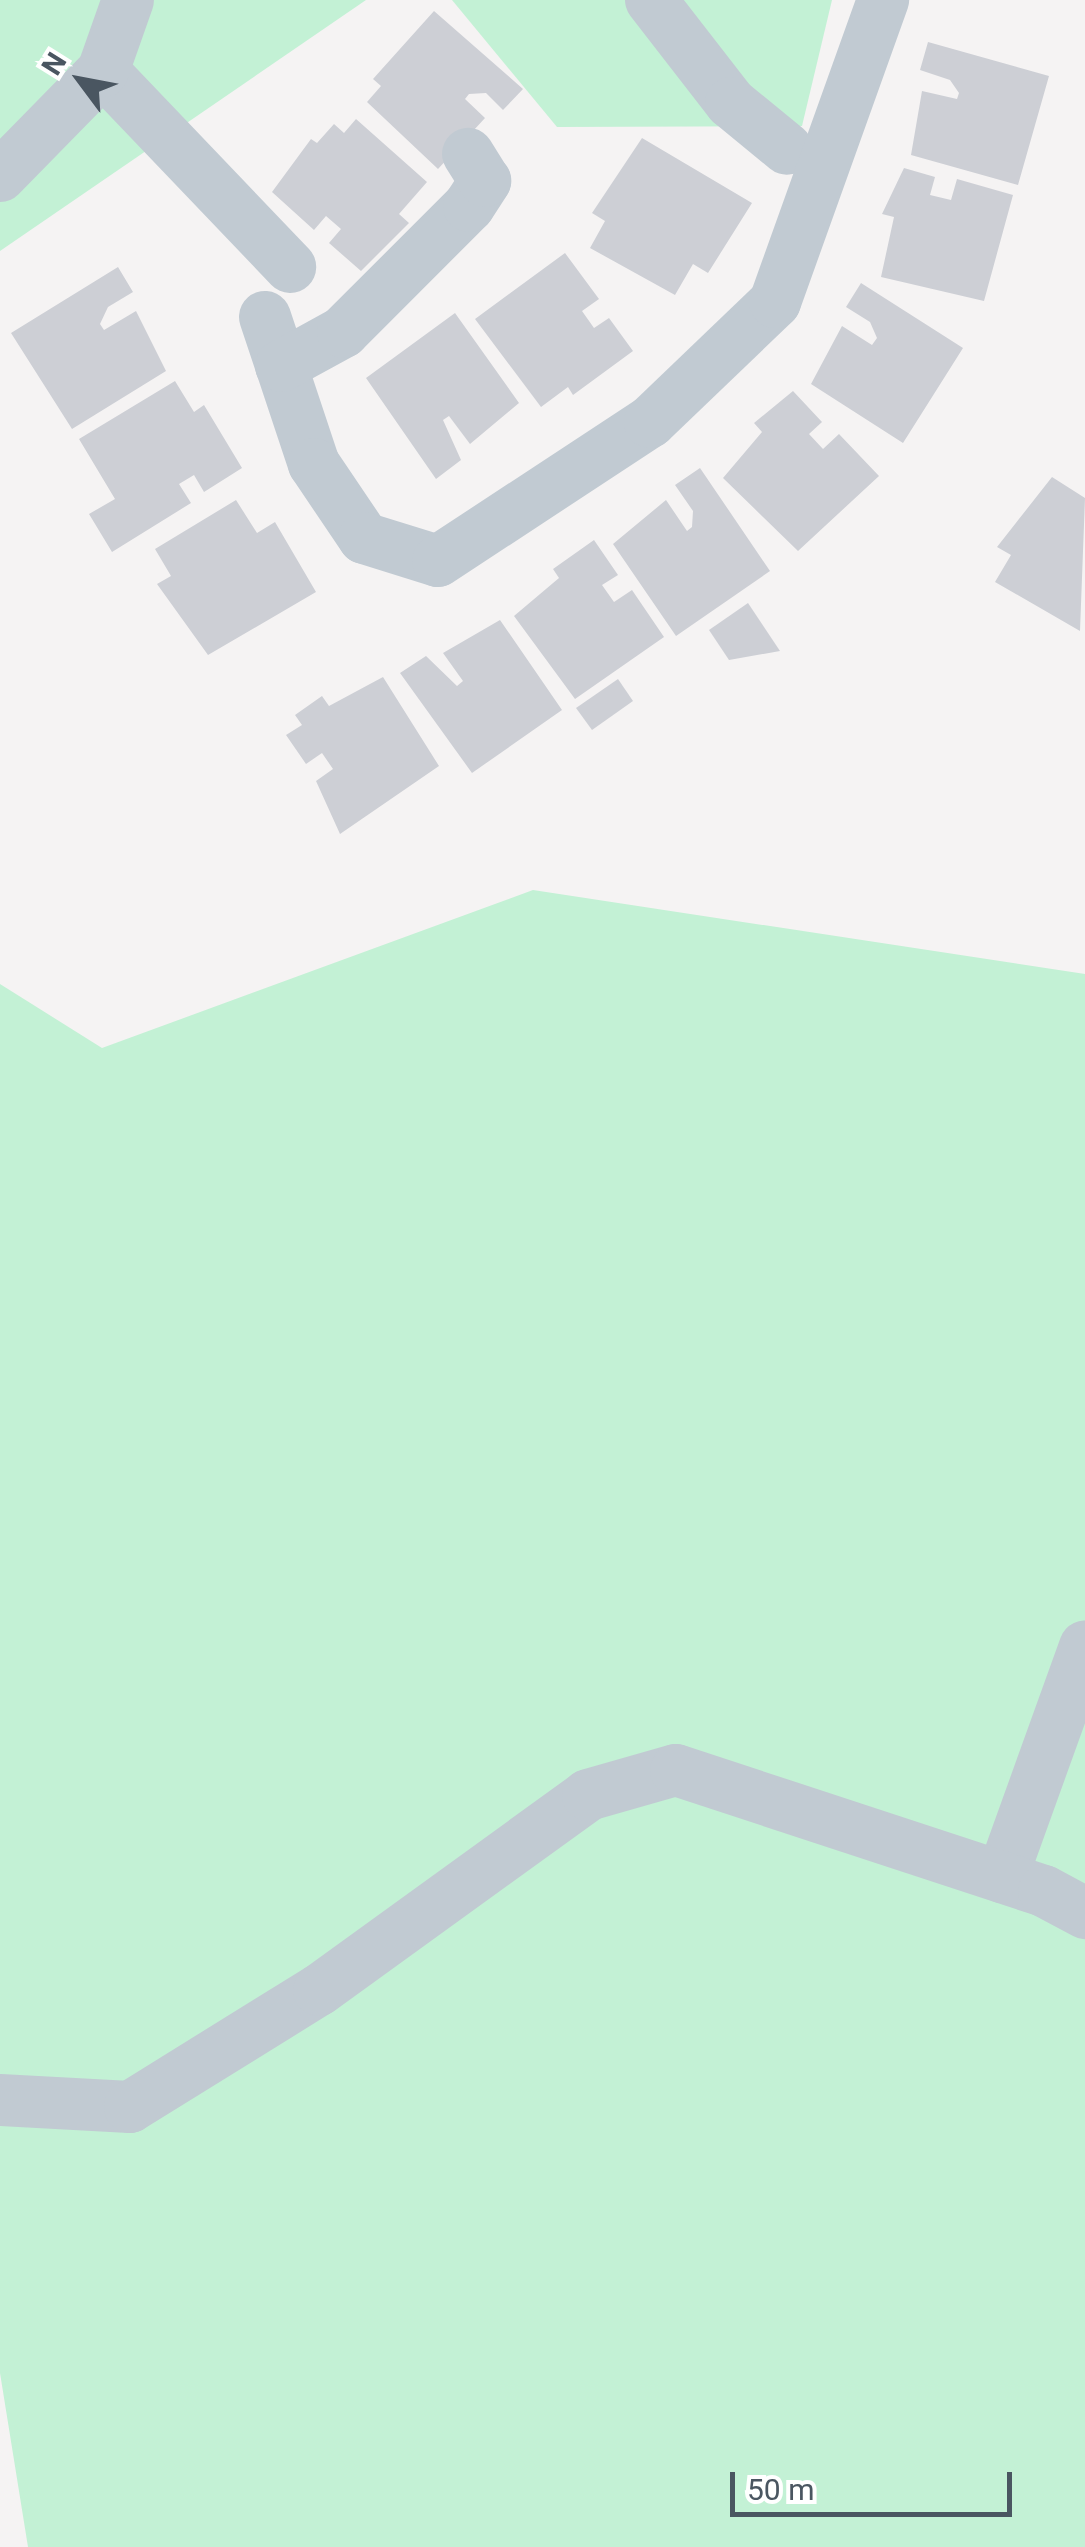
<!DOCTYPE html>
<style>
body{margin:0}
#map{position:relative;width:1085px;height:2547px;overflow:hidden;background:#f5f3f3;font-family:Roboto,sans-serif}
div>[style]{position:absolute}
.green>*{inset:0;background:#c3f1d5}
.building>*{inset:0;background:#cdcfd5}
.minor>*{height:52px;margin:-26px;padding:0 26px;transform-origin:26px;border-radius:26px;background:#c1cad2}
span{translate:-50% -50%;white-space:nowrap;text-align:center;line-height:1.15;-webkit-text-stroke:9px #fff;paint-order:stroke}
.north{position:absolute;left:30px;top:30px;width:100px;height:100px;-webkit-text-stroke:8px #fff;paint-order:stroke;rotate:302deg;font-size:28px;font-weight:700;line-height:40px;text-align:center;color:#4a5661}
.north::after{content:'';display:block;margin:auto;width:35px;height:45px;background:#4a5661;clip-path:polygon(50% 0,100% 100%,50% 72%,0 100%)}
.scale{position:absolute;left:730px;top:2472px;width:282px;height:45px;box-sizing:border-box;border:5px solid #4a5661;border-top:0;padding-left:12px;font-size:30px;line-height:35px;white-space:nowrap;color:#4a5661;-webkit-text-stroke:8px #fff;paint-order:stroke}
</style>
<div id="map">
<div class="green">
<i style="clip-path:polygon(0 0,366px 0,0 251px)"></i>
<i style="clip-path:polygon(452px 0,832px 0,802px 126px,557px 127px)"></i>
<i style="clip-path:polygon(533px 890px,1085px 974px,1085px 2547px,28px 2547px,0 2373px,0 984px,102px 1048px)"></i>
</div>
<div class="building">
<i style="clip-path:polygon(434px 11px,523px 89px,503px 110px,486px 93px,469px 94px,465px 99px,485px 118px,438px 169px,367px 102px,381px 86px,373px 79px)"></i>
<i style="clip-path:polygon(928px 42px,1049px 76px,1018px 185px,911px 155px,922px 91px,957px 99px,959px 93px,950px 80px,920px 70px)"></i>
<i style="clip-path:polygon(356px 119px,427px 182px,399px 214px,409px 223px,361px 271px,329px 243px,341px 229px,326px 216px,314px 230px,272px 192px,311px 139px,317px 143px,334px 124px,344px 133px)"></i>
<i style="clip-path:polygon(642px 138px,752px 203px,708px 273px,693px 264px,675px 295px,590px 248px,605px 221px,592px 213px)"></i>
<i style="clip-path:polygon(904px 168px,935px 177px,930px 195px,951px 200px,957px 179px,1013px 195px,984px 301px,881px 277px,894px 217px,882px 214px)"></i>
<i style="clip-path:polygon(565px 253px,599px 299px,582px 311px,594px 328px,609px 318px,633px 351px,573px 395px,568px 387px,541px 407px,475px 319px)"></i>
<i style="clip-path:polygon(118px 267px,133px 292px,108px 307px,100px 324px,104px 330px,136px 311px,166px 371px,72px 429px,11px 333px)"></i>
<i style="clip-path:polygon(861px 283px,963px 348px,903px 443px,811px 384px,842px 326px,872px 345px,877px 338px,870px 322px,846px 307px)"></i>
<i style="clip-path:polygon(455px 313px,519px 403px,470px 444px,449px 416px,443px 420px,461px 460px,436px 479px,366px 378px)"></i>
<i style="clip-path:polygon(175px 381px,194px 412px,204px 405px,242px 468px,204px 492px,194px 475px,179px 484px,191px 503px,112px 552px,89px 514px,115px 499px,79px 439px)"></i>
<i style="clip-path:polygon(793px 391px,822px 422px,809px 434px,823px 449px,839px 434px,879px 476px,798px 551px,723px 478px,762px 432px,754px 423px)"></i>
<i style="clip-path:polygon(700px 468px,770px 571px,676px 636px,613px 544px,666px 500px,687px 531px,692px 527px,693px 511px,675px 485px)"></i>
<i style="clip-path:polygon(1052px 477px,1085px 498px,1080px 631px,995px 582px,1011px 555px,997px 547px)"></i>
<i style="clip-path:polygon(236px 500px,257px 533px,275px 522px,316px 592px,208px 655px,157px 584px,171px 576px,155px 549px)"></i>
<i style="clip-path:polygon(594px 540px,618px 575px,602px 585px,614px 602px,632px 590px,664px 637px,575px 699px,514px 616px,559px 578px,553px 569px)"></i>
<i style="clip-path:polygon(748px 603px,780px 651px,729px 660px,709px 630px)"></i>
<i style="clip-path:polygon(500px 620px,562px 710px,472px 773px,400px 673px,426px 656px,457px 686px,463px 681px,443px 653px)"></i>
<i style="clip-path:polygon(383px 677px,439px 766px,340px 834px,316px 781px,333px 769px,322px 753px,306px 764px,286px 735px,302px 725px,295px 715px,322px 696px,329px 706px)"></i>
<i style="clip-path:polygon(618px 679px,633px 701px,592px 730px,576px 708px)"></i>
</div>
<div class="minor">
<i style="left:651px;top:0;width:130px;rotate:52.2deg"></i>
<i style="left:731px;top:103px;width:72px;rotate:39.4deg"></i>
<i style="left:103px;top:71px;width:271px;rotate:46.3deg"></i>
<i style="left:0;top:176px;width:147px;rotate:-45.6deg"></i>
<i style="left:103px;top:71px;width:75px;rotate:-70.6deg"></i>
<i style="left:265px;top:317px;width:155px;rotate:71.6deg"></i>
<i style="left:314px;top:464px;width:89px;rotate:56deg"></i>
<i style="left:364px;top:538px;width:77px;rotate:17.3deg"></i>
<i style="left:438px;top:561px;width:254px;rotate:-33.3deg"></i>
<i style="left:650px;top:422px;width:173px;rotate:-43.8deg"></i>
<i style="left:775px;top:302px;width:321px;rotate:-70.3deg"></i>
<i style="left:281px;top:366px;width:71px;rotate:-28.7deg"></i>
<i style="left:343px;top:332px;width:178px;rotate:-45deg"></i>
<i style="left:469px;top:206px;width:30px;rotate:-57deg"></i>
<i style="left:485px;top:181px;width:32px;rotate:-122deg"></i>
<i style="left:1002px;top:1877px;width:245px;rotate:-70.2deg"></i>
<i style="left:0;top:2100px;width:130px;rotate:3.1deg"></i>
<i style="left:130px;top:2107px;width:222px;rotate:-31.8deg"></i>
<i style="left:319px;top:1990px;width:332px;rotate:-35.9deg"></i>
<i style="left:588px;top:1795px;width:91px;rotate:-15.9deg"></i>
<i style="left:676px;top:1770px;width:387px;rotate:18.2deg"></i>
<i style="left:1044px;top:1891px;width:47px;rotate:28.2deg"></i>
</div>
<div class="north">N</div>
<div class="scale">50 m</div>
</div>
